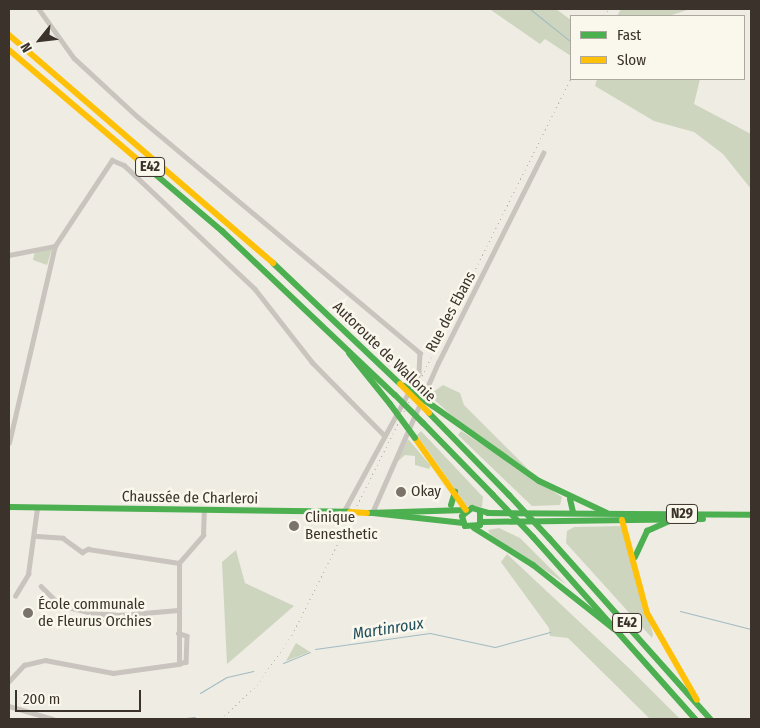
<!DOCTYPE html>
<meta charset="utf-8">
<style>
body{margin:0}
#map{position:relative;width:760px;height:728px;overflow:hidden;background:#efece4;font-family:"Fira Sans Condensed",sans-serif}
div>[style]{position:absolute}
.green>*{inset:0;background:#cdd5bf}
.stream>*{height:1px;margin:-0.5px;padding:0 0.5px;transform-origin:0.5px;border-radius:0.5px;background:#a1bbc0}
.street>*{height:4.5px;margin:-2.25px;padding:0 2.25px;transform-origin:2.25px;border-radius:2.25px;background:#c9c4bd}
.fast>*{height:6px;margin:-3px;padding:0 3px;transform-origin:3px;border-radius:3px;background:#4caf50}
.slow>*{height:6px;margin:-3px;padding:0 3px;transform-origin:3px;border-radius:3px;background:#ffc107}
.rail>*{height:1px;margin-top:-0.5px;transform-origin:0;background:repeating-linear-gradient(90deg,#b1ada7 0 1px,transparent 0 5px)}
.fast-bridge>*{height:6px;margin:-3px;padding:0 3px;transform-origin:3px;border-radius:3px;background:#4caf50}
.slow-bridge>*{height:6px;margin:-3px;padding:0 3px;transform-origin:3px;border-radius:3px;background:#ffc107}
.dots>*{width:14px;height:14px;translate:-50% -50%;box-sizing:border-box;border:2px solid #faf7ed;border-radius:50%}
span{translate:-50% -50%;white-space:nowrap;text-align:center;line-height:1.15;-webkit-text-stroke:5px #faf7ed;paint-order:stroke}
.shield-label span{padding:1px 4px;background:#faf7ed;border:1px solid;border-radius:4px;-webkit-text-stroke-width:0}
.shield-label{font-size:14px;color:#3a322b;font-weight:700}
.street-label{font-size:15px;color:#3a322b}
.poi-label{font-size:15px;color:#3a322b}
.left{translate:0 -50%;text-align:left}
.water-label{font-size:16px;color:#204e5c;font-style:italic}
.frame{position:absolute;inset:0;border:10px solid #3a322b;pointer-events:none}
.legend{position:absolute;left:570px;top:15px;width:175px;height:65px;box-sizing:border-box;background:#faf7ed;border:1px solid #ada89f;margin:0;padding:6px 9px;list-style:none;font-size:15px;color:#3a322b}
.legend li{display:flex;align-items:center;gap:10px;height:25px}
.legend b{width:25px;border:1px solid #ada89f}
.north{position:absolute;left:15px;top:15px;width:50px;height:50px;-webkit-text-stroke:4px #faf7ed;paint-order:stroke;rotate:241deg;font-size:14px;font-weight:700;line-height:20px;text-align:center;color:#3a322b}
.north::after{content:'';display:block;margin:auto;width:18px;height:22px;background:#3a322b;clip-path:polygon(50% 0,100% 100%,50% 72%,0 100%)}
.scale{position:absolute;left:15px;top:690px;width:126px;height:22px;box-sizing:border-box;border:2px solid #3a322b;border-top:0;padding-left:6px;font-size:15px;line-height:18px;white-space:nowrap;color:#3a322b;-webkit-text-stroke:4px #faf7ed;paint-order:stroke}
</style>
<div id="map">
<div class="green">
<i style="clip-path:polygon(556px 9px,571px 20px,571px 56px,545px 39px,540px 44px,491px 10px)"></i>
<i style="clip-path:polygon(621px 9px,690px 9px,669px 16px,617px 16px)"></i>
<i style="clip-path:polygon(597px 79px,700px 79px,694px 104px,751px 134px,751px 189px,723px 154px,694px 132px,654px 121px,595px 86px)"></i>
<i style="clip-path:polygon(52px 249px,47px 265px,33px 260px,35px 250px)"></i>
<i style="clip-path:polygon(443px 385px,460px 393px,464px 405px,529px 470px,460px 423px,429px 395px)"></i>
<i style="clip-path:polygon(421px 431px,483px 497px,482px 507px,467px 506px,417px 435px)"></i>
<i style="clip-path:polygon(461px 431px,562px 497px,560px 505px,532px 506px,458px 435px)"></i>
<i style="clip-path:polygon(408px 439px,431px 466px,429px 469px,415px 465px,415px 456px,405px 455px,396px 463px)"></i>
<i style="clip-path:polygon(622px 526px,653px 634px,652px 638px,566px 543px,567px 531px,574px 527px)"></i>
<i style="clip-path:polygon(499px 528px,520px 538px,566px 584px,490px 534px,488px 530px)"></i>
<i style="clip-path:polygon(236px 550px,245px 583px,294px 606px,227px 664px,222px 562px)"></i>
<i style="clip-path:polygon(507px 554px,630px 669px,680px 719px,650px 719px,568px 638px,550px 636px,549px 628px,501px 562px)"></i>
<i style="clip-path:polygon(296px 643px,310px 652px,286px 661px)"></i>
</div>
<div class="stream">
<i style="left:530px;top:9px;width:51px;rotate:38.7deg"></i>
<i style="left:680px;top:611px;width:73px;rotate:14.2deg"></i>
<i style="left:315px;top:649px;width:116px;rotate:-7.9deg"></i>
<i style="left:430px;top:633px;width:66px;rotate:12.2deg"></i>
<i style="left:495px;top:647px;width:57px;rotate:-15.3deg"></i>
<i style="left:283px;top:663px;width:29px;rotate:-22deg"></i>
<i style="left:200px;top:693px;width:31px;rotate:-31deg"></i>
<i style="left:227px;top:677px;width:27px;rotate:-13deg"></i>
<i style="left:177px;top:719px;width:18px;rotate:-6deg"></i>
</div>
<div class="street">
<i style="left:39px;top:9px;width:60px;rotate:54.5deg"></i>
<i style="left:74px;top:58px;width:87px;rotate:42.7deg"></i>
<i style="left:138px;top:117px;width:368px;rotate:39.9deg"></i>
<i style="left:420px;top:353px;width:21px;rotate:93deg"></i>
<i style="left:419px;top:374px;width:157px;rotate:118.5deg"></i>
<i style="left:9px;top:255px;width:47px;rotate:-11.1deg"></i>
<i style="left:9px;top:443px;width:202px;rotate:-76.9deg"></i>
<i style="left:55px;top:246px;width:103px;rotate:-56.5deg"></i>
<i style="left:112px;top:160px;width:13px;rotate:23deg"></i>
<i style="left:124px;top:165px;width:180px;rotate:43.4deg"></i>
<i style="left:255px;top:289px;width:93px;rotate:52deg"></i>
<i style="left:312px;top:362px;width:104px;rotate:45.4deg"></i>
<i style="left:372px;top:513px;width:164px;rotate:-66.3deg"></i>
<i style="left:438px;top:363px;width:235px;rotate:-63.4deg"></i>
<i style="left:37px;top:536px;width:26px;rotate:4deg"></i>
<i style="left:63px;top:538px;width:24px;rotate:36deg"></i>
<i style="left:82px;top:552px;width:7px;rotate:-27deg"></i>
<i style="left:88px;top:549px;width:92px;rotate:8.7deg"></i>
<i style="left:41px;top:586px;width:27px;rotate:45deg"></i>
<i style="left:60px;top:605px;width:30px;rotate:14deg"></i>
<i style="left:89px;top:612px;width:31px;rotate:6deg"></i>
<i style="left:120px;top:615px;width:58px;rotate:-4.9deg"></i>
<i style="left:15px;top:596px;width:26px;rotate:-59deg"></i>
<i style="left:28px;top:574px;width:67px;rotate:-82.2deg"></i>
<i style="left:89px;top:612px;width:6px;rotate:59deg"></i>
<i style="left:92px;top:617px;width:26px;rotate:7deg"></i>
<i style="left:118px;top:620px;width:5px;rotate:-68deg"></i>
<i style="left:178px;top:633px;width:9px;rotate:18deg"></i>
<i style="left:187px;top:636px;width:26px;rotate:92deg"></i>
<i style="left:186px;top:662px;width:7px;rotate:164deg"></i>
<i style="left:9px;top:681px;width:22px;rotate:-47deg"></i>
<i style="left:24px;top:665px;width:22px;rotate:-13deg"></i>
<i style="left:45px;top:660px;width:69px;rotate:10.8deg"></i>
<i style="left:113px;top:673px;width:67px;rotate:-7.8deg"></i>
<i style="left:179px;top:664px;width:101px;rotate:-90deg"></i>
<i style="left:179px;top:563px;width:37px;rotate:-49deg"></i>
<i style="left:203px;top:535px;width:24px;rotate:-88deg"></i>
<i style="left:9px;top:706px;width:46px;rotate:16.5deg"></i>
</div>
<div class="fast">
<i style="left:142px;top:163px;width:105px;rotate:40.4deg"></i>
<i style="left:222px;top:231px;width:238px;rotate:43.5deg"></i>
<i style="left:273px;top:263px;width:175px;rotate:43.6deg"></i>
<i style="left:349px;top:353px;width:65px;rotate:51.2deg"></i>
<i style="left:433px;top:406px;width:130px;rotate:35.3deg"></i>
<i style="left:539px;top:481px;width:75px;rotate:25.2deg"></i>
<i style="left:429px;top:413px;width:115px;rotate:45.7deg"></i>
<i style="left:423px;top:423px;width:100px;rotate:45.8deg"></i>
<i style="left:570px;top:499px;width:13px;rotate:77deg"></i>
<i style="left:451px;top:505px;width:14px;rotate:-73deg"></i>
<i style="left:9px;top:507px;width:341px;rotate:0.8deg"></i>
<i style="left:480px;top:512px;width:13px;rotate:90deg"></i>
<i style="left:480px;top:525px;width:15px;rotate:176deg"></i>
<i style="left:465px;top:526px;width:10px;rotate:-107deg"></i>
<i style="left:462px;top:516px;width:13px;rotate:-39deg"></i>
<i style="left:472px;top:508px;width:17px;rotate:17deg"></i>
<i style="left:488px;top:513px;width:263px;rotate:0.4deg"></i>
<i style="left:367px;top:513px;width:99px;rotate:-1.7deg"></i>
<i style="left:373px;top:513px;width:91px;rotate:6.3deg"></i>
<i style="left:482px;top:522px;width:221px;rotate:-0.8deg"></i>
<i style="left:474px;top:528px;width:70px;rotate:32.1deg"></i>
<i style="left:533px;top:565px;width:103px;rotate:38.3deg"></i>
<i style="left:533px;top:537px;width:244px;rotate:48.3deg"></i>
<i style="left:549px;top:538px;width:242px;rotate:48.3deg"></i>
<i style="left:635px;top:557px;width:29px;rotate:-65deg"></i>
<i style="left:647px;top:531px;width:27px;rotate:-24deg"></i>
</div>
<div class="slow">
<i style="left:9px;top:35px;width:349px;rotate:40.8deg"></i>
<i style="left:9px;top:50px;width:175px;rotate:40.4deg"></i>
<i style="left:415px;top:438px;width:88px;rotate:54.7deg"></i>
<i style="left:622px;top:520px;width:96px;rotate:75deg"></i>
<i style="left:647px;top:613px;width:100px;rotate:60.1deg"></i>
</div>
<div class="rail">
<i style="left:605px;top:16px;width:8px;rotate:-60deg"></i>
<i style="left:221px;top:719px;width:50px;rotate:-43.4deg"></i>
<i style="left:257px;top:685px;width:61px;rotate:-55deg"></i>
<i style="left:292px;top:635px;width:623px;rotate:-63.39deg"></i>
</div>
<div class="fast-bridge">
<i style="left:404px;top:386px;width:35px;rotate:35deg"></i>
<i style="left:395px;top:395px;width:40px;rotate:45deg"></i>
<i style="left:390px;top:404px;width:42px;rotate:53.7deg"></i>
<i style="left:493px;top:495px;width:58px;rotate:46.4deg"></i>
<i style="left:509px;top:495px;width:59px;rotate:47.1deg"></i>
</div>
<div class="slow-bridge">
<i style="left:400px;top:384px;width:41px;rotate:45deg"></i>
<i style="left:350px;top:512px;width:17px;rotate:3deg"></i>
</div>
<div class="dots">
<i style="left:401px;top:492px;background:#79736c"></i>
<i style="left:294px;top:526px;background:#79736c"></i>
<i style="left:28px;top:613px;background:#79736c"></i>
</div>
<div class="shield-label">
<span style="left:150px;top:167px">E42</span>
<span style="left:682px;top:514px">N29</span>
<span style="left:627px;top:623px">E42</span>
</div>
<div class="street-label">
<span style="left:451px;top:312px;rotate:-62deg">Rue des Ebans</span>
<span style="left:384px;top:352px;rotate:44deg">Autoroute de Wallonie</span>
<span style="left:190px;top:498px;rotate:1deg">Chaussée de Charleroi</span>
</div>
<div class="poi-label">
<span class="left" style="left:411px;top:492px">Okay</span>
<span class="left" style="left:305px;top:526px">Clinique<br>Benesthetic</span>
<span class="left" style="left:38px;top:613px">École communale<br>de Fleurus Orchies</span>
</div>
<div class="water-label">
<span style="left:388px;top:629px;rotate:-9deg">Martinroux</span>
</div>
<div class="frame"></div>
<ul class="legend">
<li><b style="height:6px;background:#4caf50"></b>Fast</li>
<li><b style="height:6px;background:#ffc107"></b>Slow</li>
</ul>
<div class="north">N</div>
<div class="scale">200 m</div>
</div>
